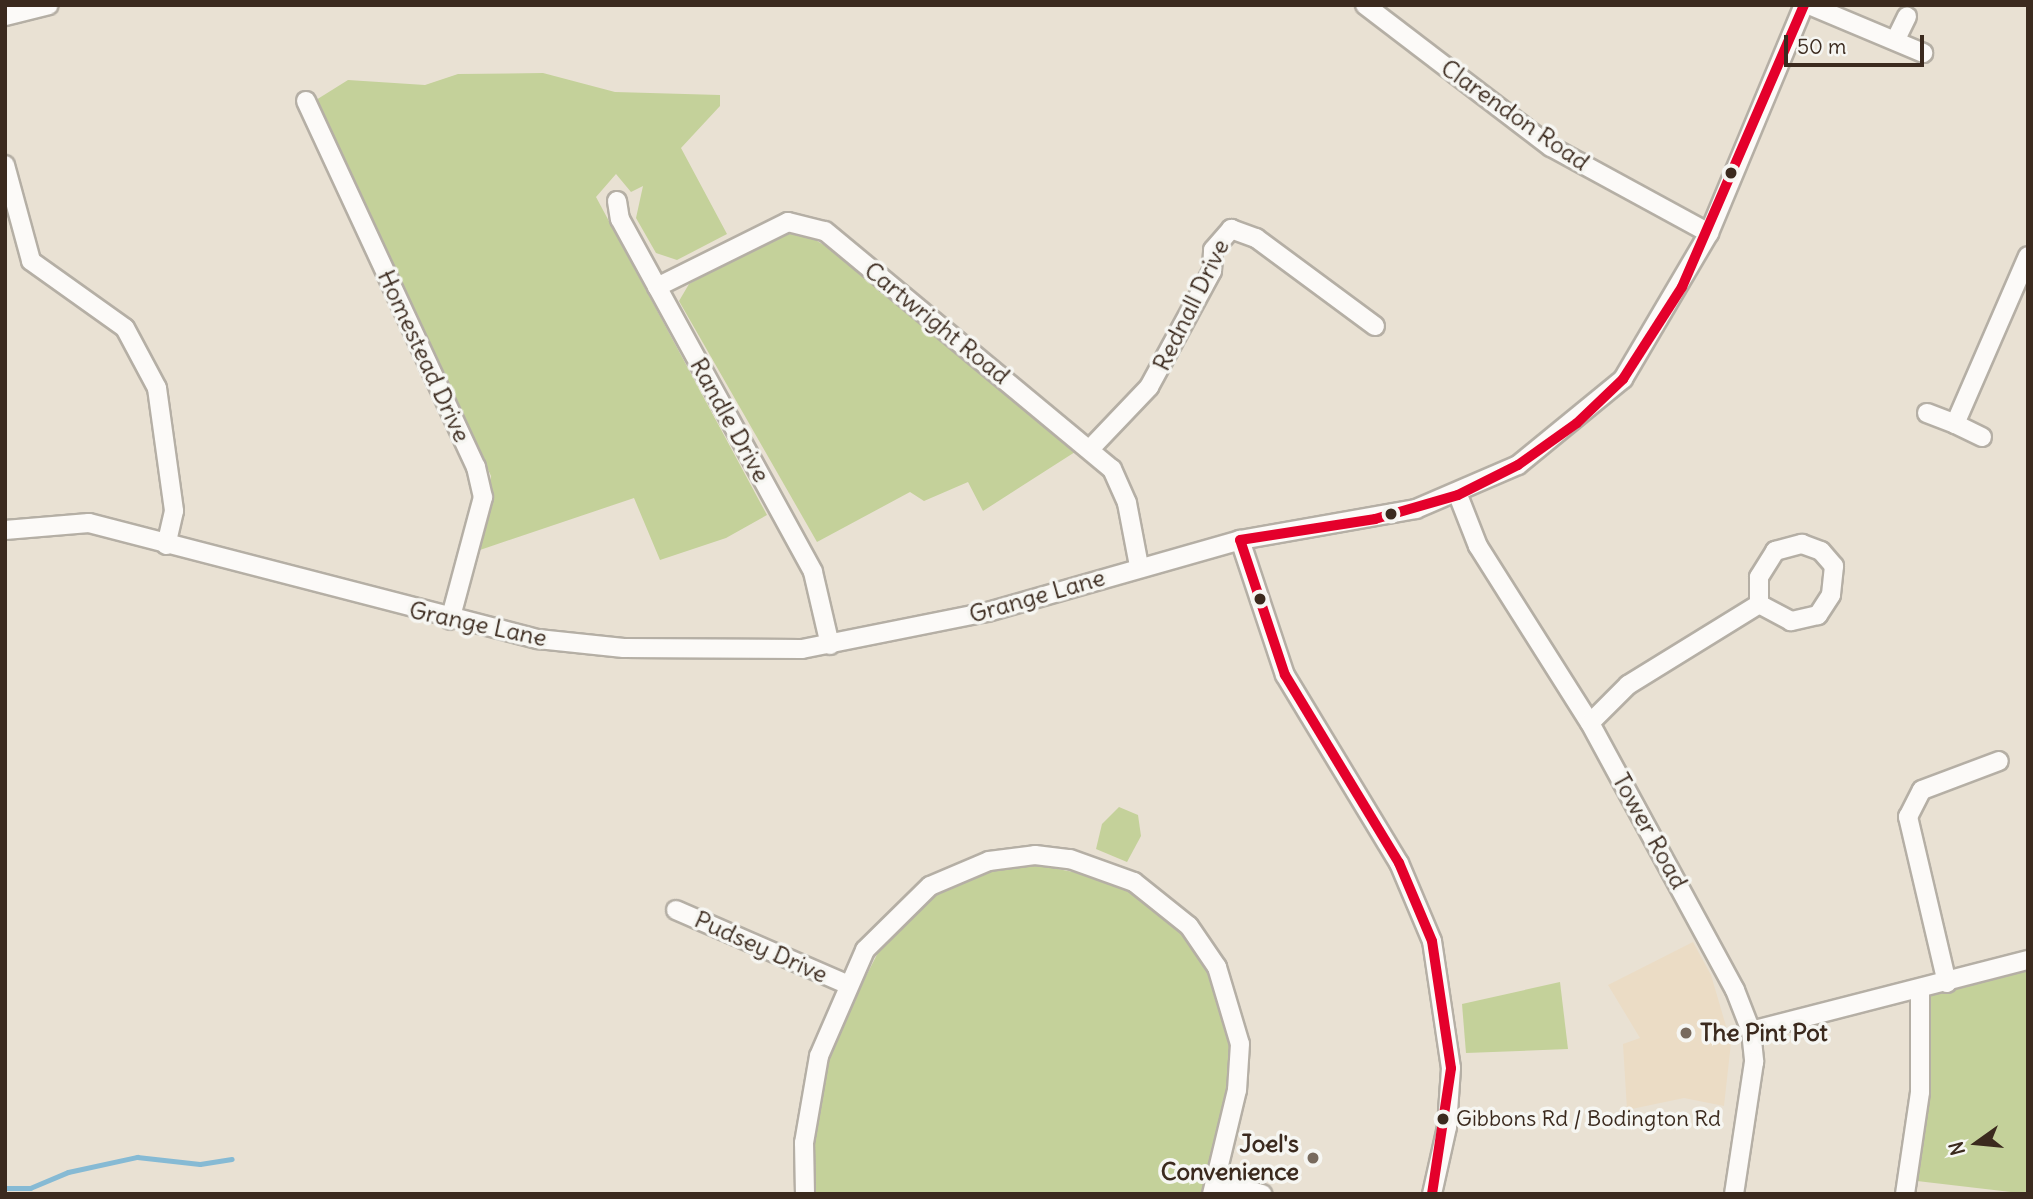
<!DOCTYPE html>
<style>
body{margin:0}
#map{position:relative;width:2033px;height:1199px;overflow:hidden;background:#e9e1d3;font-family:Delius,sans-serif}
div>[style]{position:absolute}
.built>*{inset:0;background:#ebdcc5}
.green>*{inset:0;background:#c4d19a}
.stream>*{height:5px;margin:-2.5px;padding:0 2.5px;transform-origin:2.5px;border-radius:2.5px;background:#86bad4}
.roads{filter:drop-shadow(2px 0 #b5afa5) drop-shadow(-2px 0 #b5afa5) drop-shadow(0 2px #b5afa5) drop-shadow(0 -2px #b5afa5)}
.street>*{height:18px;margin:-9px;padding:0 9px;transform-origin:9px;border-radius:9px;background:#fcfaf8}
.bus-1>*{height:10px;margin:-5px;padding:0 5px;transform-origin:5px;border-radius:5px;background:#e4002b}
.dots>*{width:19px;height:19px;translate:-50% -50%;box-sizing:border-box;border:4px solid #f6f6f2;border-radius:50%}
span{translate:-50% -50%;white-space:nowrap;text-align:center;line-height:1.15;-webkit-text-stroke:7px #f6f6f2;paint-order:stroke}
.bus-label{font-size:22px;color:#3b2a1e}
.left{translate:0 -50%;text-align:left}
.street-label{font-size:24px;color:#3b2a1e}
.poi-label{font-size:24px;color:#3b2a1e;font-weight:700}
.right{translate:-100% -50%;text-align:right}
.frame{position:absolute;inset:0;border:7px solid #3b2a1e;pointer-events:none}
.north{position:absolute;left:1942px;top:1108px;width:70px;height:70px;-webkit-text-stroke:5px #f6f6f2;paint-order:stroke;rotate:255deg;font-size:19px;font-weight:700;line-height:28px;text-align:center;color:#3b2a1e}
.north::after{content:'';display:block;margin:auto;width:24px;height:32px;background:#3b2a1e;clip-path:polygon(50% 0,100% 100%,50% 72%,0 100%)}
.scale{position:absolute;left:1784px;top:35px;width:140px;height:32px;box-sizing:border-box;border:4px solid #3b2a1e;border-top:0;padding-left:9px;font-size:21px;line-height:24px;white-space:nowrap;color:#3b2a1e;-webkit-text-stroke:5px #f6f6f2;paint-order:stroke}
</style>
<div id="map">
<div class="built">
<i style="clip-path:polygon(1693px 942px,1711px 975px,1731px 1043px,1724px 1106px,1684px 1098px,1627px 1110px,1623px 1044px,1640px 1038px,1608px 985px)"></i>
</div>
<div class="green">
<i style="clip-path:polygon(543px 73px,615px 92px,720px 95px,720px 106px,681px 148px,727px 234px,677px 260px,656px 253px,636px 218px,643px 186px,631px 192px,616px 174px,596px 197px,767px 515px,726px 538px,660px 560px,634px 498px,477px 551px,491px 476px,316px 100px,348px 80px,425px 85px,458px 74px)"></i>
<i style="clip-path:polygon(784px 232px,802px 232px,834px 251px,1075px 452px,983px 511px,968px 482px,924px 501px,910px 492px,817px 542px,679px 301px,689px 284px)"></i>
<i style="clip-path:polygon(1119px 807px,1138px 815px,1141px 836px,1127px 862px,1096px 849px,1102px 824px)"></i>
<i style="clip-path:polygon(1038px 865px,1118px 881px,1181px 926px,1214px 976px,1229px 1032px,1230px 1083px,1202px 1194px,812px 1194px,815px 1125px,832px 1042px,884px 941px,922px 903px,950px 886px,981px 873px)"></i>
<i style="clip-path:polygon(2028px 967px,2028px 1194px,1917px 1181px,1929px 995px)"></i>
<i style="clip-path:polygon(1560px 982px,1568px 1049px,1466px 1053px,1462px 1004px)"></i>
</div>
<div class="stream">
<i style="left:5px;top:1188px;width:25px"></i>
<i style="left:30px;top:1188px;width:41px;rotate:-22.8deg"></i>
<i style="left:68px;top:1172px;width:71px;rotate:-12.3deg"></i>
<i style="left:137px;top:1157px;width:63px;rotate:6.3deg"></i>
<i style="left:200px;top:1164px;width:32px;rotate:-9deg"></i>
</div>
<div class="roads">
<div class="street">
<i style="left:1365px;top:5px;width:234px;rotate:37.4deg"></i>
<i style="left:1551px;top:147px;width:180px;rotate:28.6deg"></i>
<i style="left:1809px;top:5px;width:124px;rotate:22.8deg"></i>
<i style="left:5px;top:16px;width:45px;rotate:-14deg"></i>
<i style="left:1896px;top:39px;width:25px;rotate:-64deg"></i>
<i style="left:306px;top:101px;width:404px;rotate:65.1deg"></i>
<i style="left:476px;top:467px;width:31px;rotate:77deg"></i>
<i style="left:483px;top:497px;width:127px;rotate:105deg"></i>
<i style="left:5px;top:165px;width:99px;rotate:74.8deg"></i>
<i style="left:31px;top:261px;width:115px;rotate:35.5deg"></i>
<i style="left:125px;top:328px;width:68px;rotate:61.9deg"></i>
<i style="left:157px;top:388px;width:124px;rotate:82.1deg"></i>
<i style="left:174px;top:511px;width:35px;rotate:103deg"></i>
<i style="left:617px;top:201px;width:18px;rotate:81deg"></i>
<i style="left:620px;top:219px;width:402px;rotate:61.3deg"></i>
<i style="left:813px;top:572px;width:75px;rotate:76.9deg"></i>
<i style="left:657px;top:287px;width:146px;rotate:-26.4deg"></i>
<i style="left:788px;top:222px;width:38px;rotate:14deg"></i>
<i style="left:825px;top:231px;width:373px;rotate:39.7deg"></i>
<i style="left:1112px;top:469px;width:37px;rotate:66deg"></i>
<i style="left:1127px;top:503px;width:64px;rotate:79.2deg"></i>
<i style="left:1927px;top:413px;width:30px;rotate:21deg"></i>
<i style="left:1982px;top:437px;width:30px;rotate:-154deg"></i>
<i style="left:1955px;top:424px;width:183px;rotate:-66.5deg"></i>
<i style="left:1090px;top:449px;width:86px;rotate:-46.4deg"></i>
<i style="left:1149px;top:387px;width:132px;rotate:-61.5deg"></i>
<i style="left:1212px;top:271px;width:21px;rotate:-87deg"></i>
<i style="left:1213px;top:250px;width:28px;rotate:-49deg"></i>
<i style="left:1231px;top:229px;width:27px;rotate:20deg"></i>
<i style="left:1256px;top:238px;width:148px;rotate:36.5deg"></i>
<i style="left:1458px;top:495px;width:55px;rotate:68.6deg"></i>
<i style="left:1478px;top:546px;width:209px;rotate:57.7deg"></i>
<i style="left:1590px;top:723px;width:304px;rotate:61.5deg"></i>
<i style="left:1735px;top:990px;width:44px;rotate:68.7deg"></i>
<i style="left:1751px;top:1031px;width:31px;rotate:84deg"></i>
<i style="left:1754px;top:1062px;width:134px;rotate:98.6deg"></i>
<i style="left:5px;top:530px;width:84px;rotate:-4.8deg"></i>
<i style="left:89px;top:523px;width:464px;rotate:14.5deg"></i>
<i style="left:538px;top:639px;width:86px;rotate:6deg"></i>
<i style="left:624px;top:648px;width:178px;rotate:0.3deg"></i>
<i style="left:802px;top:649px;width:190px;rotate:-11.3deg"></i>
<i style="left:988px;top:612px;width:262px;rotate:-15.9deg"></i>
<i style="left:1240px;top:540px;width:179px;rotate:-10deg"></i>
<i style="left:1416px;top:509px;width:111px;rotate:-23.3deg"></i>
<i style="left:1518px;top:465px;width:136px;rotate:-39.3deg"></i>
<i style="left:1623px;top:379px;width:169px;rotate:-59.5deg"></i>
<i style="left:1709px;top:233px;width:247px;rotate:-67.4deg"></i>
<i style="left:1240px;top:540px;width:142px;rotate:71.6deg"></i>
<i style="left:1285px;top:675px;width:220px;rotate:58.8deg"></i>
<i style="left:1399px;top:863px;width:85px;rotate:67.1deg"></i>
<i style="left:1432px;top:941px;width:128px;rotate:81.5deg"></i>
<i style="left:1451px;top:1068px;width:59px;rotate:93.9deg"></i>
<i style="left:1447px;top:1127px;width:69px;rotate:102.6deg"></i>
<i style="left:1590px;top:723px;width:54px;rotate:-45deg"></i>
<i style="left:1628px;top:685px;width:154px;rotate:-31.7deg"></i>
<i style="left:1759px;top:604px;width:27px;rotate:-90deg"></i>
<i style="left:1759px;top:577px;width:31px;rotate:-58deg"></i>
<i style="left:1775px;top:551px;width:28px;rotate:-15deg"></i>
<i style="left:1802px;top:544px;width:20px;rotate:20deg"></i>
<i style="left:1821px;top:551px;width:20px;rotate:49deg"></i>
<i style="left:1834px;top:566px;width:29px;rotate:96deg"></i>
<i style="left:1831px;top:595px;width:24px;rotate:123deg"></i>
<i style="left:1818px;top:615px;width:28px;rotate:167deg"></i>
<i style="left:1791px;top:621px;width:36px;rotate:-152deg"></i>
<i style="left:676px;top:910px;width:185px;rotate:23.5deg"></i>
<i style="left:1947px;top:983px;width:171px;rotate:-103.2deg"></i>
<i style="left:1908px;top:817px;width:30px;rotate:-63deg"></i>
<i style="left:1922px;top:790px;width:82px;rotate:-20.6deg"></i>
<i style="left:1751px;top:1031px;width:286px;rotate:-14.4deg"></i>
<i style="left:1216px;top:1182px;width:48px;rotate:14.6deg"></i>
<i style="left:805px;top:1194px;width:51px;rotate:-91.1deg"></i>
<i style="left:804px;top:1143px;width:88px;rotate:-80.2deg"></i>
<i style="left:819px;top:1056px;width:116px;rotate:-66.5deg"></i>
<i style="left:865px;top:950px;width:91px;rotate:-44.6deg"></i>
<i style="left:930px;top:886px;width:64px;rotate:-23deg"></i>
<i style="left:989px;top:861px;width:46px;rotate:-7.4deg"></i>
<i style="left:1035px;top:855px;width:35px;rotate:7deg"></i>
<i style="left:1070px;top:859px;width:68px;rotate:19.8deg"></i>
<i style="left:1134px;top:882px;width:70px;rotate:38.7deg"></i>
<i style="left:1189px;top:926px;width:50px;rotate:55.7deg"></i>
<i style="left:1217px;top:967px;width:80px;rotate:73.4deg"></i>
<i style="left:1240px;top:1044px;width:46px;rotate:93.7deg"></i>
<i style="left:1237px;top:1090px;width:107px;rotate:103.5deg"></i>
<i style="left:1905px;top:1194px;width:103px;rotate:-81.6deg"></i>
<i style="left:1920px;top:1092px;width:103px;rotate:-90deg"></i>
</div>
</div>
<div class="bus-1">
<i style="left:1432px;top:1194px;width:127px;rotate:-81.4deg"></i>
<i style="left:1451px;top:1068px;width:128px;rotate:-98.5deg"></i>
<i style="left:1432px;top:941px;width:85px;rotate:-112.9deg"></i>
<i style="left:1399px;top:863px;width:220px;rotate:-121.2deg"></i>
<i style="left:1285px;top:675px;width:142px;rotate:-108.4deg"></i>
<i style="left:1240px;top:540px;width:137px;rotate:-8.8deg"></i>
<i style="left:1375px;top:519px;width:86px;rotate:-16.1deg"></i>
<i style="left:1458px;top:495px;width:67px;rotate:-26.6deg"></i>
<i style="left:1518px;top:465px;width:72px;rotate:-35.4deg"></i>
<i style="left:1577px;top:423px;width:64px;rotate:-43.7deg"></i>
<i style="left:1623px;top:379px;width:109px;rotate:-57.3deg"></i>
<i style="left:1682px;top:287px;width:307px;rotate:-66.6deg"></i>
</div>
<div class="dots">
<i style="left:1731px;top:173px;background:#3b2a1e"></i>
<i style="left:1391px;top:514px;background:#3b2a1e"></i>
<i style="left:1260px;top:599px;background:#3b2a1e"></i>
<i style="left:1686px;top:1033px;background:#786a5d"></i>
<i style="left:1443px;top:1119px;background:#3b2a1e"></i>
<i style="left:1313px;top:1158px;background:#786a5d"></i>
</div>
<div class="bus-label">
<span class="left" style="left:1456px;top:1119px">Gibbons Rd / Bodington Rd</span>
</div>
<div class="street-label">
<span style="left:1515px;top:115px;rotate:35deg">Clarendon Road</span>
<span style="left:1191px;top:305px;rotate:-64deg">Rednall Drive</span>
<span style="left:937px;top:323px;rotate:39deg">Cartwright Road</span>
<span style="left:424px;top:356px;rotate:65deg">Homestead Drive</span>
<span style="left:730px;top:420px;rotate:61deg">Randle Drive</span>
<span style="left:1037px;top:596px;rotate:-16deg">Grange Lane</span>
<span style="left:478px;top:624px;rotate:12deg">Grange Lane</span>
<span style="left:1650px;top:831px;rotate:61deg">Tower Road</span>
<span style="left:761px;top:947px;rotate:24deg">Pudsey Drive</span>
</div>
<div class="poi-label">
<span class="left" style="left:1700px;top:1033px">The Pint Pot</span>
<span class="right" style="left:1299px;top:1158px">Joel's<br>Convenience</span>
</div>
<div class="frame"></div>
<div class="north">N</div>
<div class="scale">50 m</div>
</div>
